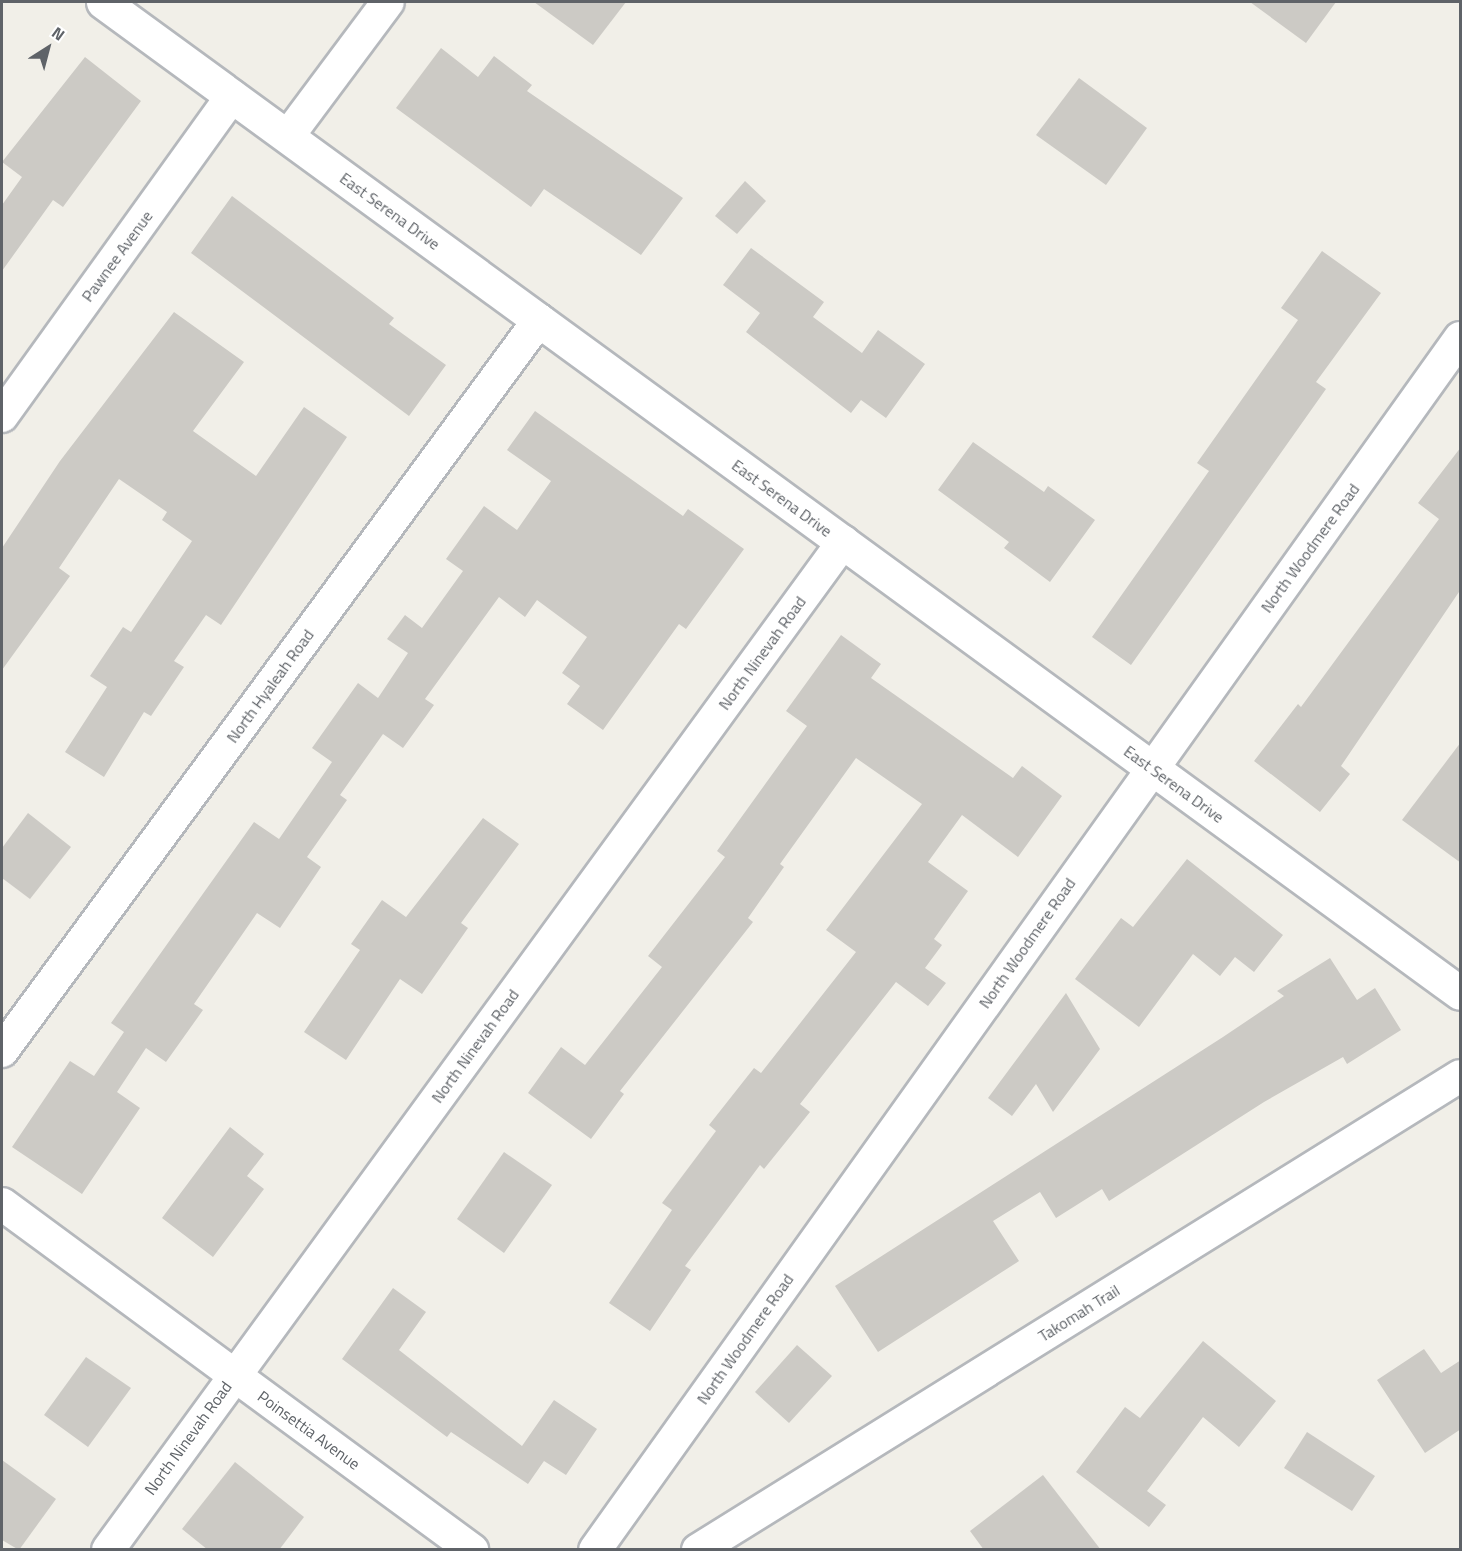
<!DOCTYPE html>
<style>
body{margin:0}
#map{position:relative;width:1462px;height:1551px;overflow:hidden;background:#f1efe8;font-family:"Titillium Web",sans-serif}
div>[style]{position:absolute}
.building>*{inset:0;background:#cccac5}
.roads{filter:drop-shadow(2px 0 #b5b8bc) drop-shadow(-2px 0 #b5b8bc) drop-shadow(0 2px #b5b8bc) drop-shadow(0 -2px #b5b8bc)}
.minor>*{height:32px;margin:-16px;padding:0 16px;transform-origin:16px;border-radius:16px;background:#fff}
.tertiary>*{height:33px;margin:-16.5px;padding:0 16.5px;transform-origin:16.5px;border-radius:16.5px;background:#fff}
span{translate:-50% -50%;white-space:nowrap;text-align:center;line-height:1.15;-webkit-text-stroke:4.5px #fff;paint-order:stroke}
.street-label{font-size:16px;color:#5f6368}
.frame{position:absolute;inset:0;border:3px solid #5f6368;pointer-events:none}
.north{position:absolute;left:18px;top:18px;width:60px;height:60px;-webkit-text-stroke:4px #fff;paint-order:stroke;rotate:36deg;font-size:16px;font-weight:700;line-height:24px;text-align:center;color:#5f6368}
.north::after{content:'';display:block;margin:auto;width:21px;height:27px;background:#5f6368;clip-path:polygon(50% 0,100% 100%,50% 72%,0 100%)}
</style>
<div id="map">
<div class="building">
<i style="clip-path:polygon(534px 2px,626px 2px,593px 45px)"></i>
<i style="clip-path:polygon(1250px 2px,1336px 2px,1306px 43px)"></i>
<i style="clip-path:polygon(441px 48px,478px 77px,494px 56px,532px 85px,527px 91px,683px 198px,641px 255px,544px 189px,531px 207px,396px 108px)"></i>
<i style="clip-path:polygon(85px 57px,141px 101px,63px 207px,53px 200px,2px 271px,2px 205px,22px 177px,2px 162px)"></i>
<i style="clip-path:polygon(1079px 78px,1147px 128px,1106px 185px,1036px 135px)"></i>
<i style="clip-path:polygon(745px 181px,766px 201px,737px 234px,715px 216px)"></i>
<i style="clip-path:polygon(232px 196px,394px 318px,389px 324px,446px 365px,409px 416px,191px 253px)"></i>
<i style="clip-path:polygon(751px 248px,824px 302px,813px 317px,862px 353px,878px 330px,925px 364px,886px 418px,861px 400px,851px 413px,746px 332px,760px 313px,723px 285px)"></i>
<i style="clip-path:polygon(1322px 251px,1381px 293px,1316px 382px,1326px 389px,1131px 665px,1092px 637px,1209px 471px,1197px 463px,1298px 320px,1281px 308px)"></i>
<i style="clip-path:polygon(174px 312px,244px 362px,193px 431px,256px 476px,304px 407px,347px 437px,221px 625px,206px 615px,174px 661px,184px 667px,151px 716px,144px 712px,104px 777px,65px 752px,107px 687px,90px 676px,123px 627px,131px 632px,192px 541px,162px 520px,167px 512px,119px 479px,59px 568px,70px 576px,2px 670px,2px 548px,60px 461px)"></i>
<i style="clip-path:polygon(535px 411px,683px 516px,688px 509px,744px 549px,686px 629px,679px 624px,603px 730px,567px 704px,580px 686px,562px 673px,587px 637px,537px 600px,525px 617px,499px 597px,425px 699px,434px 705px,403px 748px,383px 734px,340px 795px,347px 800px,307px 857px,321px 867px,280px 928px,257px 913px,194px 1004px,203px 1010px,166px 1062px,146px 1048px,117px 1092px,140px 1108px,82px 1194px,12px 1147px,70px 1061px,94px 1076px,124px 1032px,111px 1023px,254px 822px,279px 839px,332px 762px,312px 748px,358px 683px,378px 698px,408px 653px,387px 639px,405px 615px,422px 628px,463px 571px,446px 559px,484px 506px,517px 530px,551px 481px,507px 450px)"></i>
<i style="clip-path:polygon(973px 442px,1044px 492px,1048px 486px,1095px 520px,1050px 582px,1004px 548px,1009px 542px,938px 490px)"></i>
<i style="clip-path:polygon(1461px 447px,1461px 589px,1341px 766px,1350px 774px,1320px 812px,1254px 761px,1298px 704px,1301px 707px,1439px 519px,1418px 503px)"></i>
<i style="clip-path:polygon(841px 635px,881px 664px,871px 678px,1013px 778px,1022px 766px,1062px 796px,1018px 857px,962px 815px,928px 862px,968px 891px,934px 939px,942px 945px,925px 968px,946px 983px,928px 1006px,896px 982px,800px 1104px,810px 1112px,764px 1169px,760px 1165px,685px 1266px,691px 1270px,650px 1331px,609px 1303px,672px 1210px,662px 1203px,716px 1131px,709px 1125px,754px 1068px,761px 1073px,856px 952px,826px 930px,922px 804px,856px 758px,780px 864px,784px 867px,748px 918px,753px 922px,620px 1091px,624px 1094px,591px 1139px,528px 1093px,561px 1047px,585px 1065px,662px 967px,648px 956px,725px 857px,717px 851px,807px 726px,786px 711px)"></i>
<i style="clip-path:polygon(1461px 742px,1461px 863px,1402px 820px)"></i>
<i style="clip-path:polygon(28px 813px,71px 847px,30px 899px,2px 878px,2px 848px)"></i>
<i style="clip-path:polygon(483px 818px,519px 844px,461px 923px,468px 928px,422px 994px,400px 979px,346px 1060px,304px 1032px,360px 950px,351px 944px,382px 900px,406px 917px)"></i>
<i style="clip-path:polygon(1187px 859px,1283px 935px,1254px 972px,1235px 957px,1220px 976px,1193px 954px,1139px 1027px,1075px 979px,1121px 918px,1133px 927px)"></i>
<i style="clip-path:polygon(1330px 958px,1357px 1000px,1375px 988px,1401px 1030px,1347px 1064px,1343px 1057px,1264px 1102px,1109px 1201px,1102px 1189px,1056px 1218px,1040px 1192px,993px 1221px,1019px 1261px,878px 1352px,835px 1286px,1223px 1037px,1284px 996px,1277px 991px)"></i>
<i style="clip-path:polygon(1066px 993px,1100px 1049px,1053px 1112px,1036px 1084px,1012px 1116px,988px 1098px)"></i>
<i style="clip-path:polygon(230px 1127px,264px 1154px,247px 1176px,264px 1189px,213px 1257px,162px 1218px)"></i>
<i style="clip-path:polygon(504px 1152px,552px 1185px,504px 1253px,457px 1219px)"></i>
<i style="clip-path:polygon(393px 1288px,426px 1312px,399px 1350px,522px 1446px,554px 1400px,597px 1429px,566px 1475px,544px 1461px,528px 1484px,451px 1432px,447px 1437px,342px 1359px)"></i>
<i style="clip-path:polygon(1203px 1341px,1276px 1401px,1239px 1447px,1203px 1417px,1147px 1491px,1166px 1505px,1149px 1527px,1076px 1472px,1125px 1407px,1140px 1418px)"></i>
<i style="clip-path:polygon(797px 1345px,832px 1376px,789px 1423px,755px 1392px)"></i>
<i style="clip-path:polygon(1424px 1349px,1441px 1373px,1461px 1360px,1461px 1429px,1425px 1453px,1377px 1380px)"></i>
<i style="clip-path:polygon(86px 1357px,131px 1388px,88px 1447px,44px 1415px)"></i>
<i style="clip-path:polygon(1307px 1432px,1375px 1476px,1352px 1511px,1284px 1468px)"></i>
<i style="clip-path:polygon(2px 1460px,56px 1499px,19px 1550px,2px 1540px)"></i>
<i style="clip-path:polygon(235px 1462px,304px 1517px,279px 1550px,208px 1550px,182px 1529px)"></i>
<i style="clip-path:polygon(1043px 1475px,1101px 1550px,984px 1550px,970px 1531px)"></i>
</div>
<div class="roads">
<div class="minor">
<i style="left:288px;top:136px;width:167px;rotate:-53.3deg"></i>
<i style="left:2px;top:416px;width:394px;rotate:-54.3deg"></i>
<i style="left:2px;top:1051px;width:907px;rotate:-53.7deg"></i>
<i style="left:2px;top:1204px;width:584px;rotate:36.36deg"></i>
<i style="left:108px;top:1550px;width:1248px;rotate:-53.9deg"></i>
<i style="left:595px;top:1550px;width:1489px;rotate:-54.48deg"></i>
<i style="left:698px;top:1550px;width:897px;rotate:-31.88deg"></i>
</div>
<div class="tertiary">
<i style="left:103px;top:2px;width:1680px;rotate:36.14deg"></i>
</div>
</div>
<div class="street-label">
<span style="left:390px;top:211px;rotate:36deg">East Serena Drive</span>
<span style="left:117px;top:256px;rotate:-54deg">Pawnee Avenue</span>
<span style="left:782px;top:498px;rotate:36deg">East Serena Drive</span>
<span style="left:1310px;top:548px;rotate:-54deg">North Woodmere Road</span>
<span style="left:762px;top:653px;rotate:-54deg">North Ninevah Road</span>
<span style="left:270px;top:686px;rotate:-54deg">North Hyaleah Road</span>
<span style="left:1174px;top:784px;rotate:36deg">East Serena Drive</span>
<span style="left:1027px;top:943px;rotate:-55deg">North Woodmere Road</span>
<span style="left:475px;top:1046px;rotate:-54deg">North Ninevah Road</span>
<span style="left:1079px;top:1313px;rotate:-32deg">Takomah Trail</span>
<span style="left:745px;top:1339px;rotate:-55deg">North Woodmere Road</span>
<span style="left:309px;top:1430px;rotate:36deg">Poinsettia Avenue</span>
<span style="left:188px;top:1438px;rotate:-54deg">North Ninevah Road</span>
</div>
<div class="frame"></div>
<div class="north">N</div>
</div>
